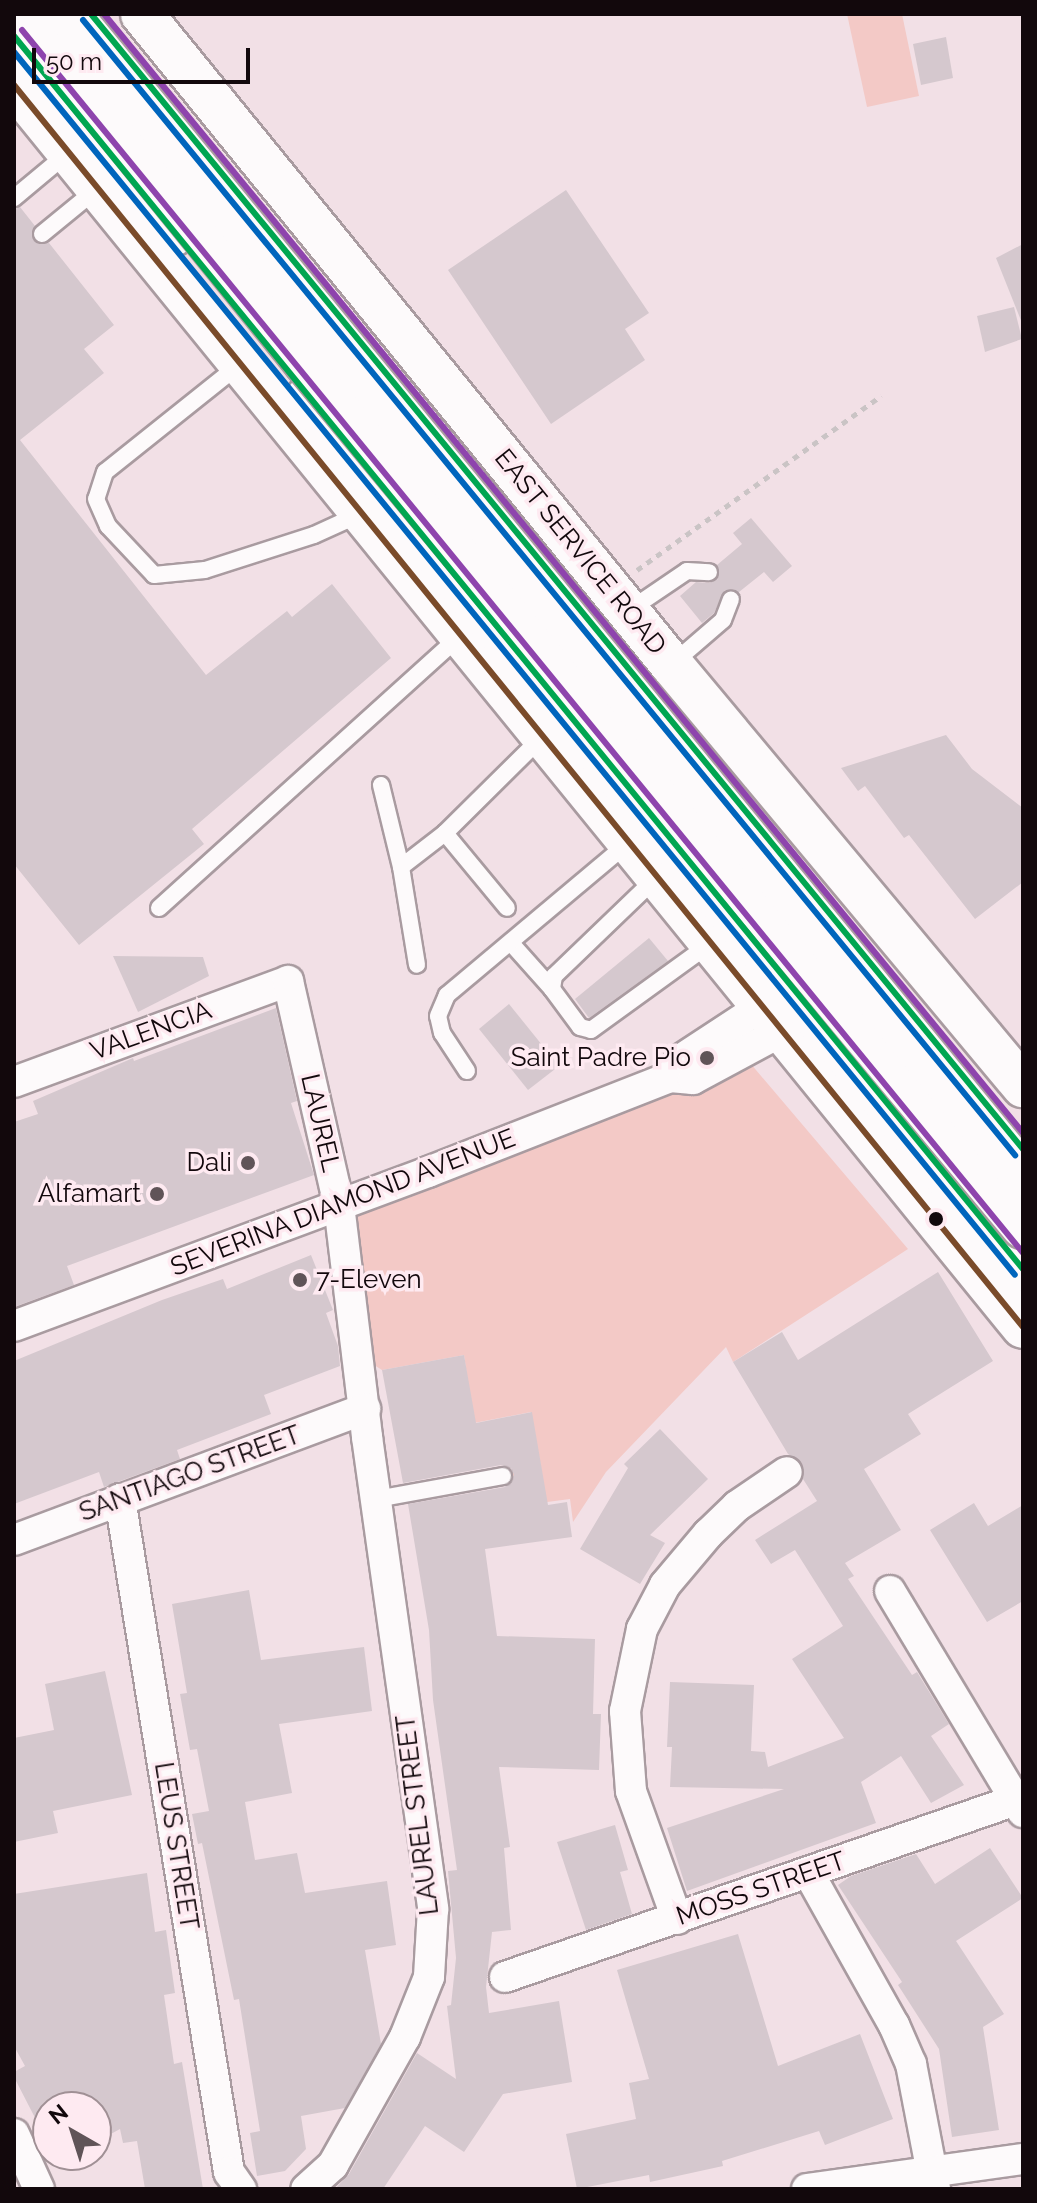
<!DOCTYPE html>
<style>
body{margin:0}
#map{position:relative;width:1037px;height:2203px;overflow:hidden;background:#f2e0e6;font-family:Raleway,sans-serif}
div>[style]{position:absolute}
.green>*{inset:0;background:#f3c9c6}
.building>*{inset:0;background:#d5c8ce}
.path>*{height:5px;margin-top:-2.5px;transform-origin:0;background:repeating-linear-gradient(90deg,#cac4c5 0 6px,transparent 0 12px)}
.roads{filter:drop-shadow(2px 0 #a99ba0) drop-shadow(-2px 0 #a99ba0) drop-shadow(0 2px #a99ba0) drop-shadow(0 -2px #a99ba0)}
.lane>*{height:16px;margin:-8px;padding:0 8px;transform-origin:8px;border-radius:8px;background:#fdfafb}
.street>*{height:30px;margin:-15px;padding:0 15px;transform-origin:15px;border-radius:15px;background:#fdfafb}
.secondary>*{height:42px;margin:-21px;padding:0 21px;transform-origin:21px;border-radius:21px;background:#fdfafb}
.highway>*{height:44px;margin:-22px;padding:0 22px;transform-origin:22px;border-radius:22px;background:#fdfafb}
.bridges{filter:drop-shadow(2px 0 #a99ba0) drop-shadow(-2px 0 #a99ba0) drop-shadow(0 2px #a99ba0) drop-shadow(0 -2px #a99ba0)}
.highway-bridge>*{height:44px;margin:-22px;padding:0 22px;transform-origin:22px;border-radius:22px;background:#fdfafb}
.bus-1>*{height:6px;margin:-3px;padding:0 3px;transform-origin:3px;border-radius:3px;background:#00a651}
.bus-2>*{height:6px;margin:-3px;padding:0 3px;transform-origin:3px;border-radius:3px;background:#0065bd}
.bus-3>*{height:6px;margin:-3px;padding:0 3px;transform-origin:3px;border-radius:3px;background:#8e44ad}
.bus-4>*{height:6px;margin:-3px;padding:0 3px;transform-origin:3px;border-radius:3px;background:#7a4b2a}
.dots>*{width:22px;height:22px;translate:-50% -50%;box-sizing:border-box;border:4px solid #feeaf1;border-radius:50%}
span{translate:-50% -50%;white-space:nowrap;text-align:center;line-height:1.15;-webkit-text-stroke:7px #feeaf1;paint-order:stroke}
.street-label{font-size:26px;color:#12080c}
.poi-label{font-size:26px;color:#12080c}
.right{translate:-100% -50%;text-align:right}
.left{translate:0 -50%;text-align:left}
.frame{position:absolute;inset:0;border:16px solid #12080c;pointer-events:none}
.north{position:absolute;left:32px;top:2091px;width:80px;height:80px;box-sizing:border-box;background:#feeaf1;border:2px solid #a09095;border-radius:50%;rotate:321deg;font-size:22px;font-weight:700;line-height:32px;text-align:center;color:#12080c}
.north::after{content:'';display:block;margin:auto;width:28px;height:36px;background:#605458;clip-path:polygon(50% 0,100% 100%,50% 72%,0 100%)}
.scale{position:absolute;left:32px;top:48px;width:218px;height:36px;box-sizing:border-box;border:4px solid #12080c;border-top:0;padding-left:10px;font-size:24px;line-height:28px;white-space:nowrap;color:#12080c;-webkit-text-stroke:6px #feeaf1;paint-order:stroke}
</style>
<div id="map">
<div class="green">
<i style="clip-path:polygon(847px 14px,902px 14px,919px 96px,867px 107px)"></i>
<i style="clip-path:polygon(745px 1057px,908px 1249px,733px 1362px,726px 1347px,606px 1472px,573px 1522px,570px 1499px,509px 1507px,505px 1474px,541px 1467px,531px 1412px,474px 1423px,464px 1355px,382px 1370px,371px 1363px,357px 1213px)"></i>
</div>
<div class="building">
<i style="clip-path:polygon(946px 37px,953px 78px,921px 85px,913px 44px)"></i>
<i style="clip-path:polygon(566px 190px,649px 313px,625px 329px,645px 360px,551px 424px,448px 270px)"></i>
<i style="clip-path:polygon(20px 207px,35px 226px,33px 240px,39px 244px,49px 243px,114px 325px,84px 349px,104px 373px,20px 440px,206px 675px,287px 611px,292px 617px,332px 584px,391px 658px,192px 829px,204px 844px,79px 945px,14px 864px,14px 209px)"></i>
<i style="clip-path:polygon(1023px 244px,1023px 323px,1022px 323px,996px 258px)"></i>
<i style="clip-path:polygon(1014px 307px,1022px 339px,985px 352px,977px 316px)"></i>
<i style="clip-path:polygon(751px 518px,792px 566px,773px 582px,764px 572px,739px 592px,725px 590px,714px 613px,702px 623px,680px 596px,696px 582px,709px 583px,718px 579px,717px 565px,742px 544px,733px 533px)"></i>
<i style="clip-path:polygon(946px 735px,972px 769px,1023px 808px,1023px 882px,975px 919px,909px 835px,904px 838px,865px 786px,858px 791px,841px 768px)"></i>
<i style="clip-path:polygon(649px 938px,668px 961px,589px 1018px,575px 999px)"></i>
<i style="clip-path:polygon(113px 956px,203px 957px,209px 976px,138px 1012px)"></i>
<i style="clip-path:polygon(509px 1004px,559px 1066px,528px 1090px,479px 1029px)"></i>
<i style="clip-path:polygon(276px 1008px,297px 1101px,291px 1103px,314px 1175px,67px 1266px,74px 1285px,14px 1307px,14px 1122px,38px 1114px,33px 1101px,133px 1058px,134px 1061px)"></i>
<i style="clip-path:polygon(311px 1255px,333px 1310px,326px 1313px,338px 1346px,340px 1366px,264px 1395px,271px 1414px,177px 1450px,180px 1459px,104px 1487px,99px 1472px,14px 1504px,14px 1361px,162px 1300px,223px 1279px,227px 1289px)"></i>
<i style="clip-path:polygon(938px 1272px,993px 1361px,908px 1414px,921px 1434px,864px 1469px,901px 1530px,845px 1563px,854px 1576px,848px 1579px,912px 1675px,917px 1672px,949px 1724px,931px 1736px,964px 1785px,931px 1803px,901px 1756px,861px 1782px,876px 1823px,687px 1891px,667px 1828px,784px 1789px,670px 1787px,672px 1747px,667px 1747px,670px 1682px,754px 1685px,751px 1751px,765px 1752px,768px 1767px,844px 1738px,792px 1659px,843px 1626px,795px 1550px,771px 1564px,755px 1540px,817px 1501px,803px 1479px,802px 1463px,788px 1454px,733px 1362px,782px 1332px,798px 1360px)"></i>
<i style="clip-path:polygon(464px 1355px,476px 1423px,532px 1412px,548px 1505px,567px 1502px,572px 1537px,485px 1549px,497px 1636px,595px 1639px,593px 1714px,601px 1714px,599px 1770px,499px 1767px,510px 1847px,504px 1848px,511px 1930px,492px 1932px,486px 1987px,489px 2013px,559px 2001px,572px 2082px,503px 2094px,464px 2152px,425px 2126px,383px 2189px,335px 2189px,349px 2174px,417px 2053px,456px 2079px,447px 2006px,451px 2005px,456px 1958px,448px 1871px,457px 1870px,433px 1700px,429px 1630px,408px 1504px,505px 1487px,514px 1475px,511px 1468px,501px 1465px,403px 1483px,382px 1370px)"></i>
<i style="clip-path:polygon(660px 1429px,708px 1479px,650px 1535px,665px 1543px,640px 1584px,580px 1549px,628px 1468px,624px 1464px)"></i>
<i style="clip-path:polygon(974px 1503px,988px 1526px,1023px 1505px,1023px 1601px,987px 1622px,930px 1530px)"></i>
<i style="clip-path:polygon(249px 1590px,261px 1660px,364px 1647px,372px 1711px,279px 1724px,292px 1793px,245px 1802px,255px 1860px,297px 1853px,305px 1893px,387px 1881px,396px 1945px,365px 1950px,381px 2044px,345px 2108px,301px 2116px,306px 2149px,285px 2171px,257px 2176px,250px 2133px,260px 2131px,239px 1999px,234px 2000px,202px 1843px,198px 1844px,192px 1814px,209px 1811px,197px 1749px,190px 1750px,180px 1694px,187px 1693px,172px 1604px)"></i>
<i style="clip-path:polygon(105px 1671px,132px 1795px,53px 1811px,58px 1833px,14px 1842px,14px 1738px,54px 1730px,45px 1684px)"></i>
<i style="clip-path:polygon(615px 1825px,628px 1870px,620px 1872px,632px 1914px,586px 1930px,557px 1842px)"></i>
<i style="clip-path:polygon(990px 1848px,1023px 1898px,956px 1941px,1004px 2014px,983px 2027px,999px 2130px,952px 2137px,939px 2049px,898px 1985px,902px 1982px,838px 1885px,851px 1876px,916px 1854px,935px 1884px)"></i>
<i style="clip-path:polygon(147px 1873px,155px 1932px,166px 1930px,175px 1993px,164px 1995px,174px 2064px,182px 2062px,203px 2189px,145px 2189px,137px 2141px,123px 2143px,120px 2129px,96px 2142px,96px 2107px,48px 2107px,48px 2143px,14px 2077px,14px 2072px,25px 2066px,14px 2046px,14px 1894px)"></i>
<i style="clip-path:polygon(738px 1934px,778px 2066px,860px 2034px,893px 2119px,825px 2145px,819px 2131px,722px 2161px,723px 2166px,650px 2182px,649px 2175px,577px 2189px,566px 2134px,636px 2119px,629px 2083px,649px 2079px,617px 1970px)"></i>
</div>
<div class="path">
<i style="left:637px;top:570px;width:300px;rotate:-35.5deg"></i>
</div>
<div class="roads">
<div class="lane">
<i style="left:14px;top:198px;width:70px;rotate:-39.8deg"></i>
<i style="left:42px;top:234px;width:71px;rotate:-39.3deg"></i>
<i style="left:239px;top:365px;width:171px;rotate:141.4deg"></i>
<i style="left:105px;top:472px;width:28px;rotate:108deg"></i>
<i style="left:96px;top:499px;width:30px;rotate:66deg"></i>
<i style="left:108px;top:526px;width:67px;rotate:46.8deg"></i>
<i style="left:154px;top:575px;width:51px;rotate:-5.6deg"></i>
<i style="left:205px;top:570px;width:114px;rotate:-17.8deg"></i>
<i style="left:314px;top:535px;width:51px;rotate:-24.5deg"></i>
<i style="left:628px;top:611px;width:71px;rotate:-34.1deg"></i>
<i style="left:687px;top:571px;width:22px;rotate:3deg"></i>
<i style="left:672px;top:664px;width:67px;rotate:-40.8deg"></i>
<i style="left:723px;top:620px;width:22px;rotate:-69deg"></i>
<i style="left:381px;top:785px;width:84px;rotate:76.3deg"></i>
<i style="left:401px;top:867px;width:99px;rotate:80.7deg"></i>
<i style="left:445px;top:833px;width:97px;rotate:50.4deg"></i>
<i style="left:401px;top:867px;width:56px;rotate:-37.7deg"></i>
<i style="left:445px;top:833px;width:138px;rotate:-44.7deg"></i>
<i style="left:656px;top:878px;width:141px;rotate:136.1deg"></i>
<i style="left:554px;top:976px;width:13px;rotate:99deg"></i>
<i style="left:552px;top:989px;width:47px;rotate:53.6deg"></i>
<i style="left:580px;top:1027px;width:11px;rotate:15deg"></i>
<i style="left:591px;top:1030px;width:147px;rotate:-35.9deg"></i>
<i style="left:159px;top:908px;width:406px;rotate:-42.1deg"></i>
<i style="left:511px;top:943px;width:62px;rotate:48.3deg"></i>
<i style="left:467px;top:1071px;width:45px;rotate:-123.3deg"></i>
<i style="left:442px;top:1033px;width:17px;rotate:-103deg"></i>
<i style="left:438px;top:1016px;width:23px;rotate:-67deg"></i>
<i style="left:447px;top:995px;width:236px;rotate:-40deg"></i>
<i style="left:377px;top:1499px;width:128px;rotate:-10.3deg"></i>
</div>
<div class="street">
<i style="left:670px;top:1077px;width:20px;rotate:-60deg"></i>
<i style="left:680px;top:1060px;width:97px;rotate:-33.2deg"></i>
<i style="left:14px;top:1082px;width:292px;rotate:-20.2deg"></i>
<i style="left:288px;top:981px;width:230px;rotate:77.2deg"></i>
<i style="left:339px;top:1205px;width:234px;rotate:83.1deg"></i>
<i style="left:367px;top:1437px;width:477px;rotate:82deg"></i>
<i style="left:433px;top:1909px;width:68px;rotate:93.4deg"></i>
<i style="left:429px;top:1977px;width:65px;rotate:111.8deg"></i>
<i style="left:405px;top:2037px;width:147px;rotate:119.4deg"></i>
<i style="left:333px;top:2165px;width:36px;rotate:138deg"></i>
<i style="left:14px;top:1326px;width:442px;rotate:-20.4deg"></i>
<i style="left:428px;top:1172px;width:260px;rotate:-21.4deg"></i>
<i style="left:670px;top:1077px;width:23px;rotate:5deg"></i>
<i style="left:693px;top:1079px;width:101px;rotate:-28.3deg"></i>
<i style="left:120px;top:1499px;width:682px;rotate:80.8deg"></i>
<i style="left:229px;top:2172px;width:21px;rotate:55deg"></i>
<i style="left:14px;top:1540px;width:375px;rotate:-20.5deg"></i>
<i style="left:890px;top:1591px;width:258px;rotate:59deg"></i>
<i style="left:808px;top:1872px;width:176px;rotate:60.7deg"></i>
<i style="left:894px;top:2025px;width:43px;rotate:66.4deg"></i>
<i style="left:911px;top:2064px;width:127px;rotate:79.1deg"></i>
<i style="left:677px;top:1919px;width:136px;rotate:-109.8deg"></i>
<i style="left:631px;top:1791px;width:80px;rotate:-94.3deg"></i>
<i style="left:625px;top:1711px;width:84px;rotate:-78.3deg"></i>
<i style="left:642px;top:1629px;width:50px;rotate:-62.4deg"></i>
<i style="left:665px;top:1585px;width:67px;rotate:-49.9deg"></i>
<i style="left:708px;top:1534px;width:40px;rotate:-44deg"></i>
<i style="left:737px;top:1506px;width:60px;rotate:-34.2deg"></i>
<i style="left:505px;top:1977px;width:541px;rotate:-19.11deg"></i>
<i style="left:14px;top:2134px;width:60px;rotate:65.6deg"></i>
<i style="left:807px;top:2189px;width:218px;rotate:-7.9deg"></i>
</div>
<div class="secondary">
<i style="left:142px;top:14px;width:838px;rotate:50.86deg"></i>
<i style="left:671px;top:664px;width:550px;rotate:50.17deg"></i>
<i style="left:14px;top:85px;width:1600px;rotate:50.91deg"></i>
</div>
<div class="highway">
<i style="left:14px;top:36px;width:254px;rotate:50.9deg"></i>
<i style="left:308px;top:398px;width:1127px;rotate:50.62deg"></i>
</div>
</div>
<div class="bridges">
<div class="highway-bridge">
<i style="left:25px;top:14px;width:447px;rotate:51deg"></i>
<i style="left:306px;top:361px;width:1124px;rotate:50.34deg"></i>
<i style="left:69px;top:14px;width:1503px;rotate:50.59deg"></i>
</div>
</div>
<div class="bus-1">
<i style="left:91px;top:14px;width:1469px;rotate:50.61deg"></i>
<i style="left:14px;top:36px;width:1593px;rotate:50.71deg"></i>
</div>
<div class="bus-2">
<i style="left:83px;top:20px;width:1469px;rotate:50.61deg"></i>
<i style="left:14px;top:52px;width:1580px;rotate:50.7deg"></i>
</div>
<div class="bus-3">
<i style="left:104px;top:14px;width:1448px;rotate:50.6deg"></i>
<i style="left:22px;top:30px;width:1580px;rotate:50.7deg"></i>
</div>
<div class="bus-4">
<i style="left:14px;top:85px;width:1600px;rotate:50.91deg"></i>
</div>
<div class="dots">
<i style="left:707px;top:1058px;background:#605458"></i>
<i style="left:248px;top:1163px;background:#605458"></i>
<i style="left:157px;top:1194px;background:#605458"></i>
<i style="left:936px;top:1219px;background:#12080c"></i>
<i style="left:300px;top:1280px;background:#605458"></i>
</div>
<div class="street-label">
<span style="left:580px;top:552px;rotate:51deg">EAST SERVICE ROAD</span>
<span style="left:151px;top:1031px;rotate:-20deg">VALENCIA</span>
<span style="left:320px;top:1123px;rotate:77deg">LAUREL</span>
<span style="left:343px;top:1203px;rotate:-21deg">SEVERINA DIAMOND AVENUE</span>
<span style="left:190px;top:1474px;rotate:-20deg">SANTIAGO STREET</span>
<span style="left:418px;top:1815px;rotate:-97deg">LAUREL STREET</span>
<span style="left:176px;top:1846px;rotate:81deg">LEUS STREET</span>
<span style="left:761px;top:1889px;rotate:-19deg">MOSS STREET</span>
</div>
<div class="poi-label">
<span class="right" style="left:691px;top:1058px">Saint Padre Pio</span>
<span class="right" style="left:232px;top:1163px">Dali</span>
<span class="right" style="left:141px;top:1194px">Alfamart</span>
<span class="left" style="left:316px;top:1280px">7-Eleven</span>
</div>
<div class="frame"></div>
<div class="north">N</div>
<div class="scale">50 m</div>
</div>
